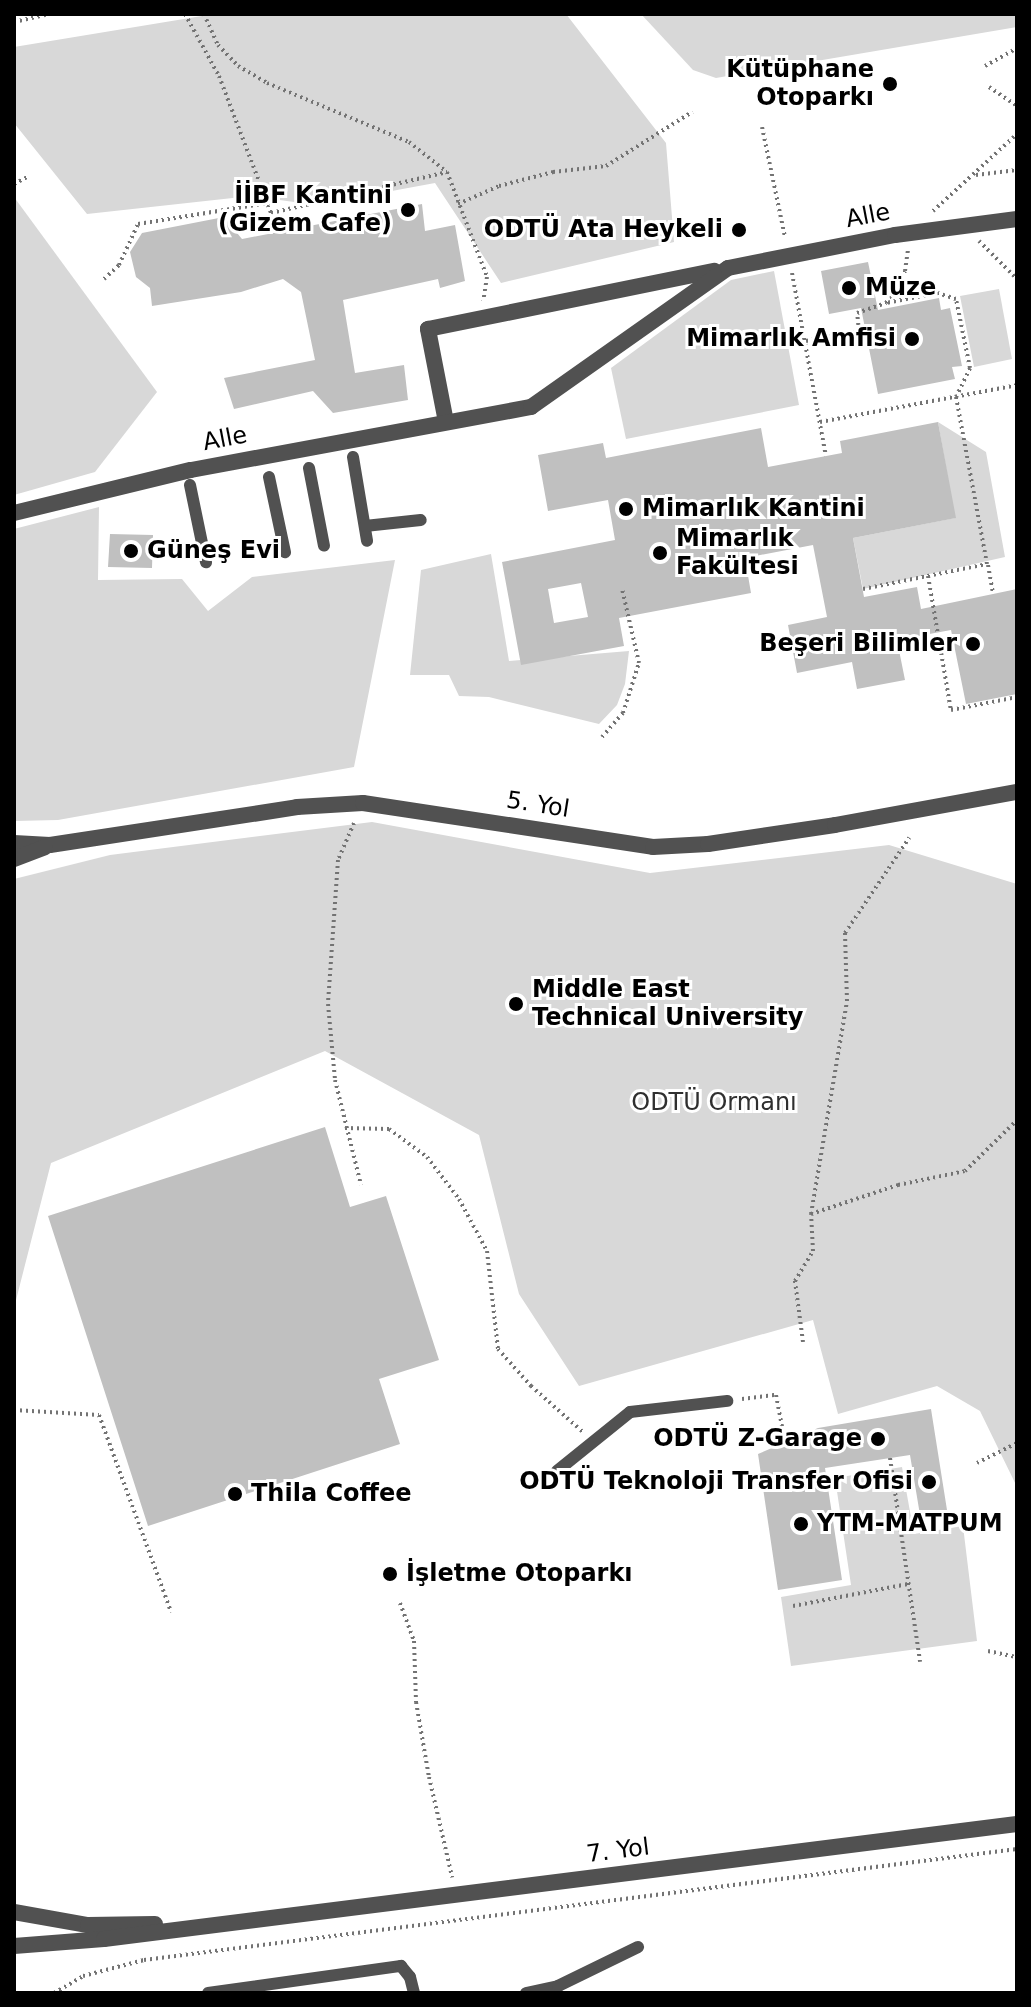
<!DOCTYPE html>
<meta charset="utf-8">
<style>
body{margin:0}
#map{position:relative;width:1031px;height:2007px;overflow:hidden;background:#fff;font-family:"DejaVu Sans",sans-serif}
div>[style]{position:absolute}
.green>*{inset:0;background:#d8d8d8}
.building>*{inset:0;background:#c0c0c0}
.path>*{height:4px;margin-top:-2px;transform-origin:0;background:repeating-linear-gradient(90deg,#737373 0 2px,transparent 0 6px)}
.service>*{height:12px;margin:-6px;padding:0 6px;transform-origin:6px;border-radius:6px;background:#515151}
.pedestrian>*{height:16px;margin:-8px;padding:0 8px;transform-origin:8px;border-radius:8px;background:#515151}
.minor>*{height:16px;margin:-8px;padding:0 8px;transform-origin:8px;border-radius:8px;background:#515151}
.dots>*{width:22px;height:22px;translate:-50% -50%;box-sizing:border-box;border:4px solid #fff;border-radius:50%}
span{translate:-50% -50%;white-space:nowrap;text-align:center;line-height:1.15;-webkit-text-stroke:6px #fff;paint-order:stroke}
.poi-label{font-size:24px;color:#000;font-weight:700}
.right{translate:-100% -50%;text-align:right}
.left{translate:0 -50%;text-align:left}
.street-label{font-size:24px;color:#000}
.park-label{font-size:24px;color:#2f2f2f}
.frame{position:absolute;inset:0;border:16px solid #000;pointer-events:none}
</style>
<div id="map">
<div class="green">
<i style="clip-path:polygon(214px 14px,566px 14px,666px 143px,674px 242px,501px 283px,435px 183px,316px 205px,251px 196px,87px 214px,14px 123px,14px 47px)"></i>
<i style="clip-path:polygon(641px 14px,1017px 14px,1017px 27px,716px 78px,693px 70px)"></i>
<i style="clip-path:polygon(14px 197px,157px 392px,95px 472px,14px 495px)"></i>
<i style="clip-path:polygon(774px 271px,799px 405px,626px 439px,611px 368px,731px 280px)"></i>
<i style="clip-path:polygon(999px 289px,1012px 359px,974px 367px,960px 296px)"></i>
<i style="clip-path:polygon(938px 422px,986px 452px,1005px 557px,863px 589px,853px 538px,955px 518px)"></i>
<i style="clip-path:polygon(99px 507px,98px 580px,182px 579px,208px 611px,252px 577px,395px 560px,354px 767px,58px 820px,14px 821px,14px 529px)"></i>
<i style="clip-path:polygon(491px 554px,509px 661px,629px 651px,625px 684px,617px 705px,599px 724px,489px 697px,459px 696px,449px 675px,410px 675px,421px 570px)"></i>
<i style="clip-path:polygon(372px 822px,650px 873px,889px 845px,1017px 884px,1017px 1487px,980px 1411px,937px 1386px,838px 1414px,813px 1320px,579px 1386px,519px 1294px,479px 1135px,325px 1051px,51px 1163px,14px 1308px,14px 879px,110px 855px)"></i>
<i style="clip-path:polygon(902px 1467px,914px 1534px,963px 1526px,977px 1641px,791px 1666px,781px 1597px,851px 1585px,835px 1478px)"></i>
</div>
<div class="building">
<i style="clip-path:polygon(422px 204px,425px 231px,455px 225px,465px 281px,440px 288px,438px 279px,343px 300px,355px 373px,404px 365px,408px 400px,333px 413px,313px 391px,234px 409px,224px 378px,315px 360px,301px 292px,283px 279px,241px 292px,152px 306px,150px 288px,136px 277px,130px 252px,142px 233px,224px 217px,242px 239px)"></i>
<i style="clip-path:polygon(868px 262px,878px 310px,939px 298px,941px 310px,950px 308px,962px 366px,952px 367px,955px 379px,878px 394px,861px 308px,829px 314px,821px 271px)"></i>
<i style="clip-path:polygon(evenodd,938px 422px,956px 518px,853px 538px,864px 597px,917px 587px,921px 609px,1017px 589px,1017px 694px,966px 704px,951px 630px,897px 640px,905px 680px,857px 689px,852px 662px,797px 673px,788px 625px,827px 617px,813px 545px,745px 558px,751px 593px,619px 618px,624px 646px,521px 665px,502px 562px,615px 540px,608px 500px,548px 511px,538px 455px,603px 443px,606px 458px,761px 428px,768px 467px,842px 453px,840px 441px,938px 422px,581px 583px,588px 617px,554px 623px,548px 589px,581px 583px)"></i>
<i style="clip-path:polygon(110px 534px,153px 535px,152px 568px,108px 567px)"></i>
<i style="clip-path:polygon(325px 1127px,350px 1207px,386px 1196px,439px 1360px,379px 1379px,400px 1444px,148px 1526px,48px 1216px)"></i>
<i style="clip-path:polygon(931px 1409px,947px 1510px,920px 1515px,910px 1455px,825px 1468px,842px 1580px,778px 1590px,758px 1454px,818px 1428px)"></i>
</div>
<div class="path">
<i style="left:185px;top:14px;width:71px;rotate:61.3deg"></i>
<i style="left:219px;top:76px;width:147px;rotate:69.2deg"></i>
<i style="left:271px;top:213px;width:181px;rotate:-13.1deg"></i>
<i style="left:204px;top:14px;width:34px;rotate:66deg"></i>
<i style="left:218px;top:45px;width:29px;rotate:46deg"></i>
<i style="left:238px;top:66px;width:34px;rotate:30deg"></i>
<i style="left:267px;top:83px;width:154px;rotate:22.6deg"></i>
<i style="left:409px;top:142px;width:48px;rotate:38.3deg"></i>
<i style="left:447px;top:172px;width:112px;rotate:69.1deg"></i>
<i style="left:487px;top:277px;width:24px;rotate:99deg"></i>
<i style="left:14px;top:22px;width:37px;rotate:-13deg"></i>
<i style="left:985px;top:66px;width:37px;rotate:-29deg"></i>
<i style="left:989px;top:87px;width:34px;rotate:34deg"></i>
<i style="left:762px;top:127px;width:112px;rotate:78.2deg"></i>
<i style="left:976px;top:175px;width:41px;rotate:-7deg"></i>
<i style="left:14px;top:184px;width:15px;rotate:-28deg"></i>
<i style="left:458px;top:204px;width:45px;rotate:-23.7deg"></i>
<i style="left:499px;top:186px;width:56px;rotate:-14.5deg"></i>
<i style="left:553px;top:172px;width:53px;rotate:-6.5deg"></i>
<i style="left:606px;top:166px;width:102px;rotate:-32.1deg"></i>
<i style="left:933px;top:211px;width:114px;rotate:-42.5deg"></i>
<i style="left:979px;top:241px;width:54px;rotate:45deg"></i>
<i style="left:792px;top:273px;width:186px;rotate:79.5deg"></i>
<i style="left:104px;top:279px;width:21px;rotate:-43deg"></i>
<i style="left:119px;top:265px;width:45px;rotate:-65.1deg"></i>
<i style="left:138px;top:224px;width:132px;rotate:-9.2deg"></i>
<i style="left:806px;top:341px;width:54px;rotate:-10.7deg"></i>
<i style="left:859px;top:331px;width:18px;rotate:-96deg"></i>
<i style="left:857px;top:313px;width:31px;rotate:-19deg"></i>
<i style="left:886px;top:303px;width:37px;rotate:-59deg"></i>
<i style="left:905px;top:271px;width:22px;rotate:-82deg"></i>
<i style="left:820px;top:422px;width:200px;rotate:-10.6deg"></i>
<i style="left:988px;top:565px;width:29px;rotate:80deg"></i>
<i style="left:928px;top:576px;width:136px;rotate:80.3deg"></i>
<i style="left:951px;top:710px;width:67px;rotate:-11.1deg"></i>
<i style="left:863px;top:589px;width:126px;rotate:-11.4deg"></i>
<i style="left:987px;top:564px;width:170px;rotate:-100.5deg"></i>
<i style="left:956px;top:397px;width:32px;rotate:-64deg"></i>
<i style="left:970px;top:368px;width:70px;rotate:-101.5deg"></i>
<i style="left:956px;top:299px;width:20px;rotate:-162deg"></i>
<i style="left:937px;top:293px;width:52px;rotate:168.9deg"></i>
<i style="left:602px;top:737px;width:32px;rotate:-49deg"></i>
<i style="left:623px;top:713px;width:52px;rotate:-72.3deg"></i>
<i style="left:639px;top:663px;width:76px;rotate:-102.9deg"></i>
<i style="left:354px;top:823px;width:40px;rotate:113.4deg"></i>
<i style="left:338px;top:860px;width:144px;rotate:94deg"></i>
<i style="left:328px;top:1004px;width:76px;rotate:84.7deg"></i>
<i style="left:335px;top:1080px;width:108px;rotate:76.1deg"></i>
<i style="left:345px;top:1128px;width:44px;rotate:1.3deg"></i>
<i style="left:389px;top:1129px;width:47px;rotate:36.4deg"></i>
<i style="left:427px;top:1157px;width:53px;rotate:52.7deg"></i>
<i style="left:459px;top:1199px;width:59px;rotate:61.7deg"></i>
<i style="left:487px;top:1251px;width:99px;rotate:83.6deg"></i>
<i style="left:498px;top:1349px;width:50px;rotate:48.3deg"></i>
<i style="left:531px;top:1386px;width:69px;rotate:41.5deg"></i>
<i style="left:811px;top:1214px;width:92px;rotate:-18.4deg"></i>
<i style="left:898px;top:1185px;width:68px;rotate:-11.8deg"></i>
<i style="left:965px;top:1171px;width:73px;rotate:-44.4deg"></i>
<i style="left:803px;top:1342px;width:62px;rotate:-97.5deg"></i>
<i style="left:795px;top:1281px;width:35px;rotate:-59deg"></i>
<i style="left:813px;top:1251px;width:37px;rotate:-93deg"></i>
<i style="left:811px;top:1214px;width:216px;rotate:-80.4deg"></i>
<i style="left:847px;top:1001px;width:68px;rotate:-91.7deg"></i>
<i style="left:845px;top:933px;width:115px;rotate:-56deg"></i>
<i style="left:742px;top:1399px;width:34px;rotate:-7deg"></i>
<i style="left:776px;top:1395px;width:48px;rotate:79.2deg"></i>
<i style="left:14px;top:1410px;width:85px;rotate:3.4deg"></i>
<i style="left:99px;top:1415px;width:210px;rotate:69.9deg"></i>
<i style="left:890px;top:1458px;width:206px;rotate:81.6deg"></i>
<i style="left:977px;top:1463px;width:45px;rotate:-26.6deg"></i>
<i style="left:400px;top:1603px;width:40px;rotate:69.8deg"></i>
<i style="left:414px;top:1641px;width:61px;rotate:88.1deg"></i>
<i style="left:416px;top:1702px;width:76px;rotate:80.2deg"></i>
<i style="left:429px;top:1777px;width:103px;rotate:77deg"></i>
<i style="left:793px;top:1606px;width:117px;rotate:-10.8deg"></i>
<i style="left:988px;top:1651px;width:30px;rotate:12deg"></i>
<i style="left:54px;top:1993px;width:34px;rotate:-30deg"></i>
<i style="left:83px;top:1976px;width:63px;rotate:-14.7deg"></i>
<i style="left:144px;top:1960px;width:880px;rotate:-7.25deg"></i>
</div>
<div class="service">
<i style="left:353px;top:457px;width:85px;rotate:80.5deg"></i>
<i style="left:309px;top:468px;width:79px;rotate:79.1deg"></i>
<i style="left:269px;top:477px;width:77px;rotate:78deg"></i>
<i style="left:190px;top:485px;width:79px;rotate:78.3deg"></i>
<i style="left:365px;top:526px;width:56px;rotate:-6.1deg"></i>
<i style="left:557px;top:1471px;width:94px;rotate:-38.9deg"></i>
<i style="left:630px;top:1412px;width:98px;rotate:-6.5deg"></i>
<i style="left:208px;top:1993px;width:195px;rotate:-8deg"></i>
<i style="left:401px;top:1966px;width:14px;rotate:51deg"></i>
<i style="left:410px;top:1977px;width:16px;rotate:76deg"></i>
<i style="left:526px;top:1993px;width:33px;rotate:-12deg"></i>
<i style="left:558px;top:1986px;width:89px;rotate:-26deg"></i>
</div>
<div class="pedestrian">
<i style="left:446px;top:422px;width:95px;rotate:-101deg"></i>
<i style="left:428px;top:329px;width:292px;rotate:-11.5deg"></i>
<i style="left:14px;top:513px;width:182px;rotate:-13.7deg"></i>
<i style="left:191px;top:470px;width:346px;rotate:-10.5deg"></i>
<i style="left:531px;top:407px;width:241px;rotate:-35.2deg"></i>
<i style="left:728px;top:268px;width:170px;rotate:-11.2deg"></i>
<i style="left:895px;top:235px;width:123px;rotate:-7.5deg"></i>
</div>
<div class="minor">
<i style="left:14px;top:843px;width:36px;rotate:3deg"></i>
<i style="left:50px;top:845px;width:250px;rotate:-8.7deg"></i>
<i style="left:297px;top:807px;width:66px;rotate:-3.5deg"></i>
<i style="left:363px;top:803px;width:293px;rotate:8.6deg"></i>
<i style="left:653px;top:847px;width:55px;rotate:-3.1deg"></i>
<i style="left:708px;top:844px;width:128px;rotate:-8.5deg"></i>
<i style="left:835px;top:825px;width:185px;rotate:-10.3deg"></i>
<i style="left:14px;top:859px;width:33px;rotate:-21deg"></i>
<i style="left:14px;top:1912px;width:75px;rotate:10deg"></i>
<i style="left:88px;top:1925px;width:67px;rotate:-0.9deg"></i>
<i style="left:14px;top:1946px;width:90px;rotate:-4.4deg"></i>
<i style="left:104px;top:1939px;width:920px;rotate:-7.18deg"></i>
</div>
<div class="dots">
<i style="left:890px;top:84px;background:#000"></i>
<i style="left:408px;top:210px;background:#000"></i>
<i style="left:739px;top:230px;background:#000"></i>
<i style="left:849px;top:288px;background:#000"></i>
<i style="left:912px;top:339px;background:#000"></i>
<i style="left:626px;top:509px;background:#000"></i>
<i style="left:131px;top:551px;background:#000"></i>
<i style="left:660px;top:553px;background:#000"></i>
<i style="left:973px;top:644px;background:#000"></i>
<i style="left:516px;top:1004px;background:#000"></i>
<i style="left:878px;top:1439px;background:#000"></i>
<i style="left:929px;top:1482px;background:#000"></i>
<i style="left:235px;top:1494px;background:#000"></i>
<i style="left:801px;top:1524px;background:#000"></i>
<i style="left:390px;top:1574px;background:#000"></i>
</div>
<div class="poi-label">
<span class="right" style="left:874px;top:84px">Kütüphane<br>Otoparkı</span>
<span class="right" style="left:392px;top:210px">İİBF Kantini<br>(Gizem Cafe)</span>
<span class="right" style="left:723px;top:230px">ODTÜ Ata Heykeli</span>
<span class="left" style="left:865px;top:288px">Müze</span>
<span class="right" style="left:896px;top:339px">Mimarlık Amfisi</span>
<span class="left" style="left:642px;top:509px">Mimarlık Kantini</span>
<span class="left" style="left:676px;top:553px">Mimarlık<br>Fakültesi</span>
<span class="left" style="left:147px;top:551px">Güneş Evi</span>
<span class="right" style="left:957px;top:644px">Beşeri Bilimler</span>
<span class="left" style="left:532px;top:1004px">Middle East<br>Technical University</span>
<span class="right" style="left:862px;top:1439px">ODTÜ Z-Garage</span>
<span class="right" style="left:913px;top:1482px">ODTÜ Teknoloji Transfer Ofisi</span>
<span class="left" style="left:251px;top:1494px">Thila Coffee</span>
<span class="left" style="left:817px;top:1524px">YTM-MATPUM</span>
<span class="left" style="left:406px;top:1574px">İşletme Otoparkı</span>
</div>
<div class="street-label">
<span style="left:868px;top:216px;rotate:-11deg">Alle</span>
<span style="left:225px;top:439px;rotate:-11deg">Alle</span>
<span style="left:538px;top:805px;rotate:9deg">5. Yol</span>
<span style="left:618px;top:1851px;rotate:-7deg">7. Yol</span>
</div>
<div class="park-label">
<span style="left:714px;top:1103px">ODTÜ Ormanı</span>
</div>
<div class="frame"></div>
</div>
